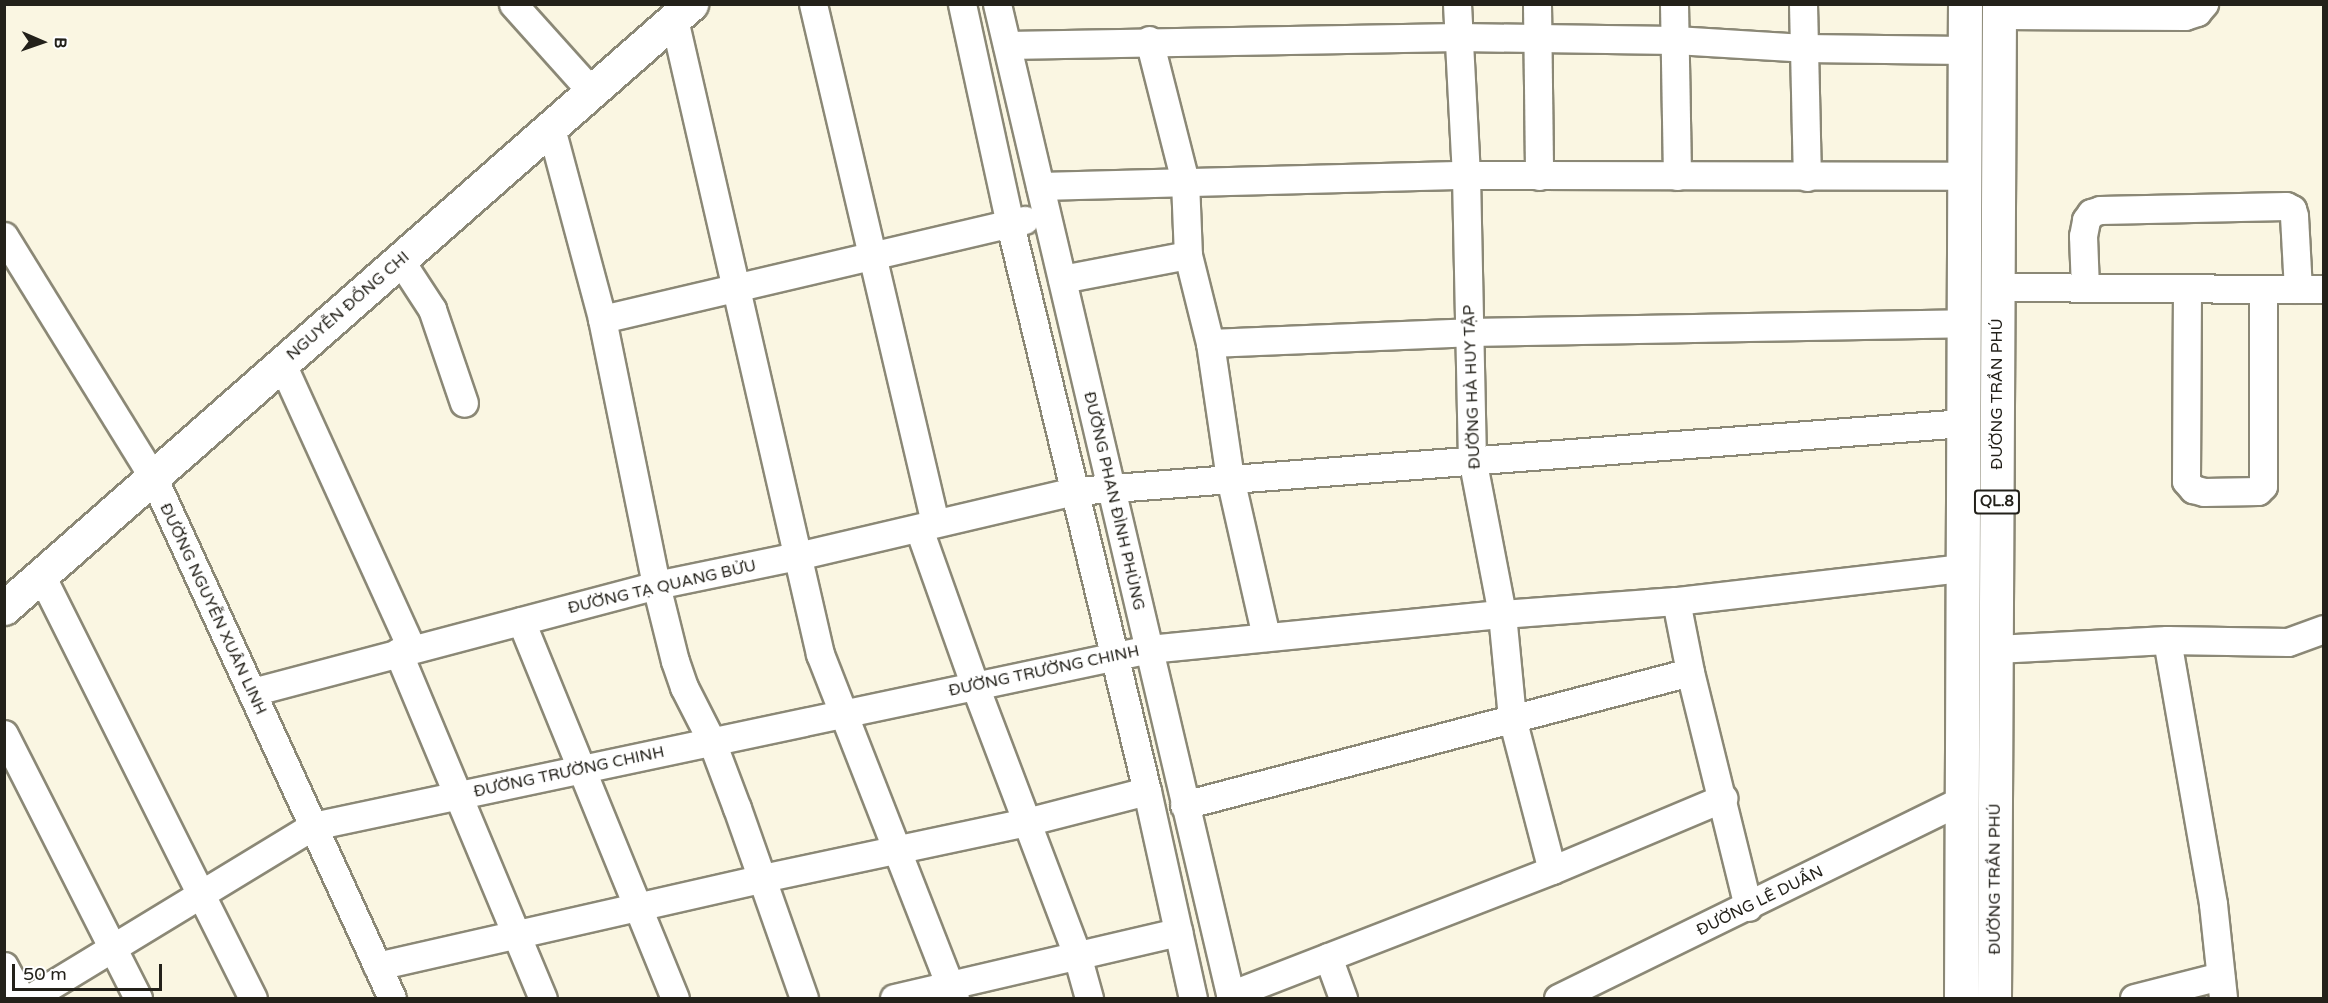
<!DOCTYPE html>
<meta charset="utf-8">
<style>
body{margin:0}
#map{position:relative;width:2328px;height:1003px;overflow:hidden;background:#faf6e2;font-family:"Varela Round",sans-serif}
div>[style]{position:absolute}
.roads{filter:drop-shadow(2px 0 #8b8876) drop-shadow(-2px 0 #8b8876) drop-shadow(0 2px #8b8876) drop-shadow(0 -2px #8b8876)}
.minor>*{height:27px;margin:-13.5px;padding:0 13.5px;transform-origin:13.5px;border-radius:13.5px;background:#fff}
.major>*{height:33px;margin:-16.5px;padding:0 16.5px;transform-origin:16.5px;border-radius:16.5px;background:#fff}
.highway>*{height:33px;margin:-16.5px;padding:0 16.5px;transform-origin:16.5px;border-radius:16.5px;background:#fff}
span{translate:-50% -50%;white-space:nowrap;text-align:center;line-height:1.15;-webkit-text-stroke:5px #fff;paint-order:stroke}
.shield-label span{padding:2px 4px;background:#fff;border:2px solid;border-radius:4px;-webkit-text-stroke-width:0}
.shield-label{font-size:15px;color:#23211a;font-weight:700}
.street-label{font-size:16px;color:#23211a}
.frame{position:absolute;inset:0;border:6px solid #23211a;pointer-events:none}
.north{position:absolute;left:12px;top:12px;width:60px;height:60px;-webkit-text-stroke:4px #fff;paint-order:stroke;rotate:92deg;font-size:16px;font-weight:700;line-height:24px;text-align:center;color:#23211a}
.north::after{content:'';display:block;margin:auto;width:21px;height:27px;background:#23211a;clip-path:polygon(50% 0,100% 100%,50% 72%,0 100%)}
.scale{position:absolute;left:12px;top:964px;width:150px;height:27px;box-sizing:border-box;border:3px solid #23211a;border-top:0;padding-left:8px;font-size:18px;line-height:21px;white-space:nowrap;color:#23211a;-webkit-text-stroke:4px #fff;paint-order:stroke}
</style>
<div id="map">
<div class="roads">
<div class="minor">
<i style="left:513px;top:4px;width:118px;rotate:48.1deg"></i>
<i style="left:813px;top:4px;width:533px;rotate:76.77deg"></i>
<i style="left:962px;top:4px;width:225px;rotate:77.7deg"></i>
<i style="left:1010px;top:224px;width:583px;rotate:76.42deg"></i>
<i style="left:1147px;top:791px;width:212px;rotate:77.5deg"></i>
<i style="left:997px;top:4px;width:1021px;rotate:76.75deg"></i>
<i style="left:1457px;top:4px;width:171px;rotate:87deg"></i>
<i style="left:1466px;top:175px;width:283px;rotate:88.8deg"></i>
<i style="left:1472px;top:458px;width:159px;rotate:79.1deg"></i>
<i style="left:1502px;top:614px;width:104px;rotate:84.5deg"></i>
<i style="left:1512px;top:718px;width:157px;rotate:75.3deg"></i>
<i style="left:1537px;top:4px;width:172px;rotate:89.3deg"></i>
<i style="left:1674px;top:4px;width:172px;rotate:89deg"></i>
<i style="left:1803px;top:4px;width:173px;rotate:88.7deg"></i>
<i style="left:1999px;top:15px;width:186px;rotate:0.3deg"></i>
<i style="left:2185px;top:16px;width:13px;rotate:-18deg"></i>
<i style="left:2197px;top:12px;width:11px;rotate:-49deg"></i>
<i style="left:674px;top:19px;width:652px;rotate:77.05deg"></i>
<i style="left:820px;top:654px;width:370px;rotate:68.6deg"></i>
<i style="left:1149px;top:40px;width:146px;rotate:75.7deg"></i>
<i style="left:1185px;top:181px;width:74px;rotate:87.7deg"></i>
<i style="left:1188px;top:255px;width:91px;rotate:76deg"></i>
<i style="left:1210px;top:343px;width:136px;rotate:81.6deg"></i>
<i style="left:1230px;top:478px;width:163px;rotate:77.2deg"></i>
<i style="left:1007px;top:45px;width:452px;rotate:-1deg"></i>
<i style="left:1459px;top:37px;width:216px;rotate:0.8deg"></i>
<i style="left:1675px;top:40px;width:129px;rotate:3.5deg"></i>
<i style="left:1804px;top:48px;width:161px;rotate:0.7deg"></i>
<i style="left:551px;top:128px;width:198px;rotate:75deg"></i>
<i style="left:602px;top:319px;width:271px;rotate:78.5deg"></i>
<i style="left:656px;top:585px;width:78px;rotate:76deg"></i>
<i style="left:675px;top:661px;width:28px;rotate:71deg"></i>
<i style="left:684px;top:687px;width:62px;rotate:63deg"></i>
<i style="left:712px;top:742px;width:71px;rotate:69.3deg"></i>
<i style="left:737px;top:808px;width:201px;rotate:70.6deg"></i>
<i style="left:1040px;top:186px;width:426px;rotate:-1.5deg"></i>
<i style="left:1466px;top:175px;width:498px;rotate:0.1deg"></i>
<i style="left:4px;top:236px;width:283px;rotate:58.3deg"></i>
<i style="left:153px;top:477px;width:573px;rotate:65.36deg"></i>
<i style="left:400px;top:260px;width:59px;rotate:56.9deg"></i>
<i style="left:432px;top:309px;width:99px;rotate:71.2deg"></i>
<i style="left:1062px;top:279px;width:128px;rotate:-10.8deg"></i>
<i style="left:1997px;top:287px;width:327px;rotate:0.4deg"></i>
<i style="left:2085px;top:288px;width:52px;rotate:-92.2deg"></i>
<i style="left:2083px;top:236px;width:16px;rotate:-79deg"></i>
<i style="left:2086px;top:220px;width:9px;rotate:-54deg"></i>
<i style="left:2091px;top:213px;width:9px;rotate:-18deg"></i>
<i style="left:2100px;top:210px;width:186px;rotate:-1.2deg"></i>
<i style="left:2286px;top:206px;width:7px;rotate:27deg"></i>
<i style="left:2292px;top:209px;width:7px;rotate:74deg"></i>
<i style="left:2294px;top:216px;width:73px;rotate:86.9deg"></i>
<i style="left:2187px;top:288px;width:193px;rotate:90.3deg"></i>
<i style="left:2186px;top:481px;width:11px;rotate:49deg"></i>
<i style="left:2193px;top:489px;width:11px;rotate:15deg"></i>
<i style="left:2204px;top:492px;width:54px;rotate:-1.1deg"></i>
<i style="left:2258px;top:491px;width:7px;rotate:-45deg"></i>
<i style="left:2263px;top:486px;width:197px;rotate:-90deg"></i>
<i style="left:602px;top:319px;width:434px;rotate:-13.2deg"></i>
<i style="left:1210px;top:343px;width:259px;rotate:-2.4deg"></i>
<i style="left:1469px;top:332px;width:495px;rotate:-1deg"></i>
<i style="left:282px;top:364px;width:313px;rotate:65.5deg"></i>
<i style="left:919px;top:529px;width:167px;rotate:70.4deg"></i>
<i style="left:975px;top:686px;width:288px;rotate:69.2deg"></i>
<i style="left:1077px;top:955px;width:45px;rotate:74.4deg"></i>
<i style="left:41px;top:575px;width:473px;rotate:63.4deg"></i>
<i style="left:1676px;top:601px;width:72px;rotate:78.8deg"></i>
<i style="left:1690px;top:672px;width:242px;rotate:76.1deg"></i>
<i style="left:521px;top:621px;width:407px;rotate:67.8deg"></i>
<i style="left:2167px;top:640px;width:268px;rotate:80.1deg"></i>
<i style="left:2213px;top:904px;width:95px;rotate:83.9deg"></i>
<i style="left:1996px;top:649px;width:171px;rotate:-3deg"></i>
<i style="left:2167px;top:640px;width:121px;rotate:0.9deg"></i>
<i style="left:2288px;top:642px;width:38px;rotate:-20deg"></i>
<i style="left:398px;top:652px;width:375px;rotate:67.3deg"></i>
<i style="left:252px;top:692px;width:418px;rotate:-14.8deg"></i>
<i style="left:656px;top:585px;width:144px;rotate:-11.6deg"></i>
<i style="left:797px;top:556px;width:285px;rotate:-13.2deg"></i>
<i style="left:1074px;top:491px;width:892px;rotate:-4.37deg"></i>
<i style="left:4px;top:734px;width:296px;rotate:63.1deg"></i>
<i style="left:1184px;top:805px;width:523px;rotate:-14.73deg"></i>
<i style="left:1328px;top:957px;width:44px;rotate:69.9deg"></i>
<i style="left:4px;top:966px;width:36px;rotate:62deg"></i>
<i style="left:377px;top:966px;width:396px;rotate:-12.8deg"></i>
<i style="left:763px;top:878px;width:269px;rotate:-12deg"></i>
<i style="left:1026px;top:822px;width:125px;rotate:-14.4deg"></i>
<i style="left:1230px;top:995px;width:345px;rotate:-21.2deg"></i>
<i style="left:1552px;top:870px;width:186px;rotate:-22.8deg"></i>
<i style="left:30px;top:998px;width:331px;rotate:-31.3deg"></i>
<i style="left:313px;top:826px;width:855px;rotate:-11.95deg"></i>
<i style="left:1149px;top:649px;width:355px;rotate:-5.7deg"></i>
<i style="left:1502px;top:614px;width:174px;rotate:-4.3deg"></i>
<i style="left:1676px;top:601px;width:288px;rotate:-6.6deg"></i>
<i style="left:894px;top:998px;width:292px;rotate:-13.1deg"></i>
<i style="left:1558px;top:998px;width:449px;rotate:-26.1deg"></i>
<i style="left:2134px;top:998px;width:89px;rotate:-14.3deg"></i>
</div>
<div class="major">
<i style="left:4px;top:608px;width:915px;rotate:-41.32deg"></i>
</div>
<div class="highway">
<i style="left:1961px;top:998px;width:994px;rotate:-89.77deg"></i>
<i style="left:1994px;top:998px;width:994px;rotate:-89.71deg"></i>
</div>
</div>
<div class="shield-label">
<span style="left:1997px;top:502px">QL.8</span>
</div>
<div class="street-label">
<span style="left:348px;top:306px;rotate:-41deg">NGUYỄN ĐỔNG CHI</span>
<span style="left:1472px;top:387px;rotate:-92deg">ĐƯỜNG HÀ HUY TẬP</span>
<span style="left:1997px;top:394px;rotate:-90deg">ĐƯỜNG TRẦN PHÚ</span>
<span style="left:1114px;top:501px;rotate:77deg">ĐƯỜNG PHAN ĐÌNH PHÙNG</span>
<span style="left:662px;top:587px;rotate:-13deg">ĐƯỜNG TẠ QUANG BỬU</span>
<span style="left:213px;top:609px;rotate:65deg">ĐƯỜNG NGUYỄN XUÂN LINH</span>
<span style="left:1044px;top:671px;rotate:-12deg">ĐƯỜNG TRƯỜNG CHINH</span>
<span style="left:569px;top:772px;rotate:-12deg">ĐƯỜNG TRƯỜNG CHINH</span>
<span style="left:1995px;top:879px;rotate:-90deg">ĐƯỜNG TRẦN PHÚ</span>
<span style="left:1760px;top:901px;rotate:-26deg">ĐƯỜNG LÊ DUẨN</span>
</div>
<div class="frame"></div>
<div class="north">B</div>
<div class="scale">50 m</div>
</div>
